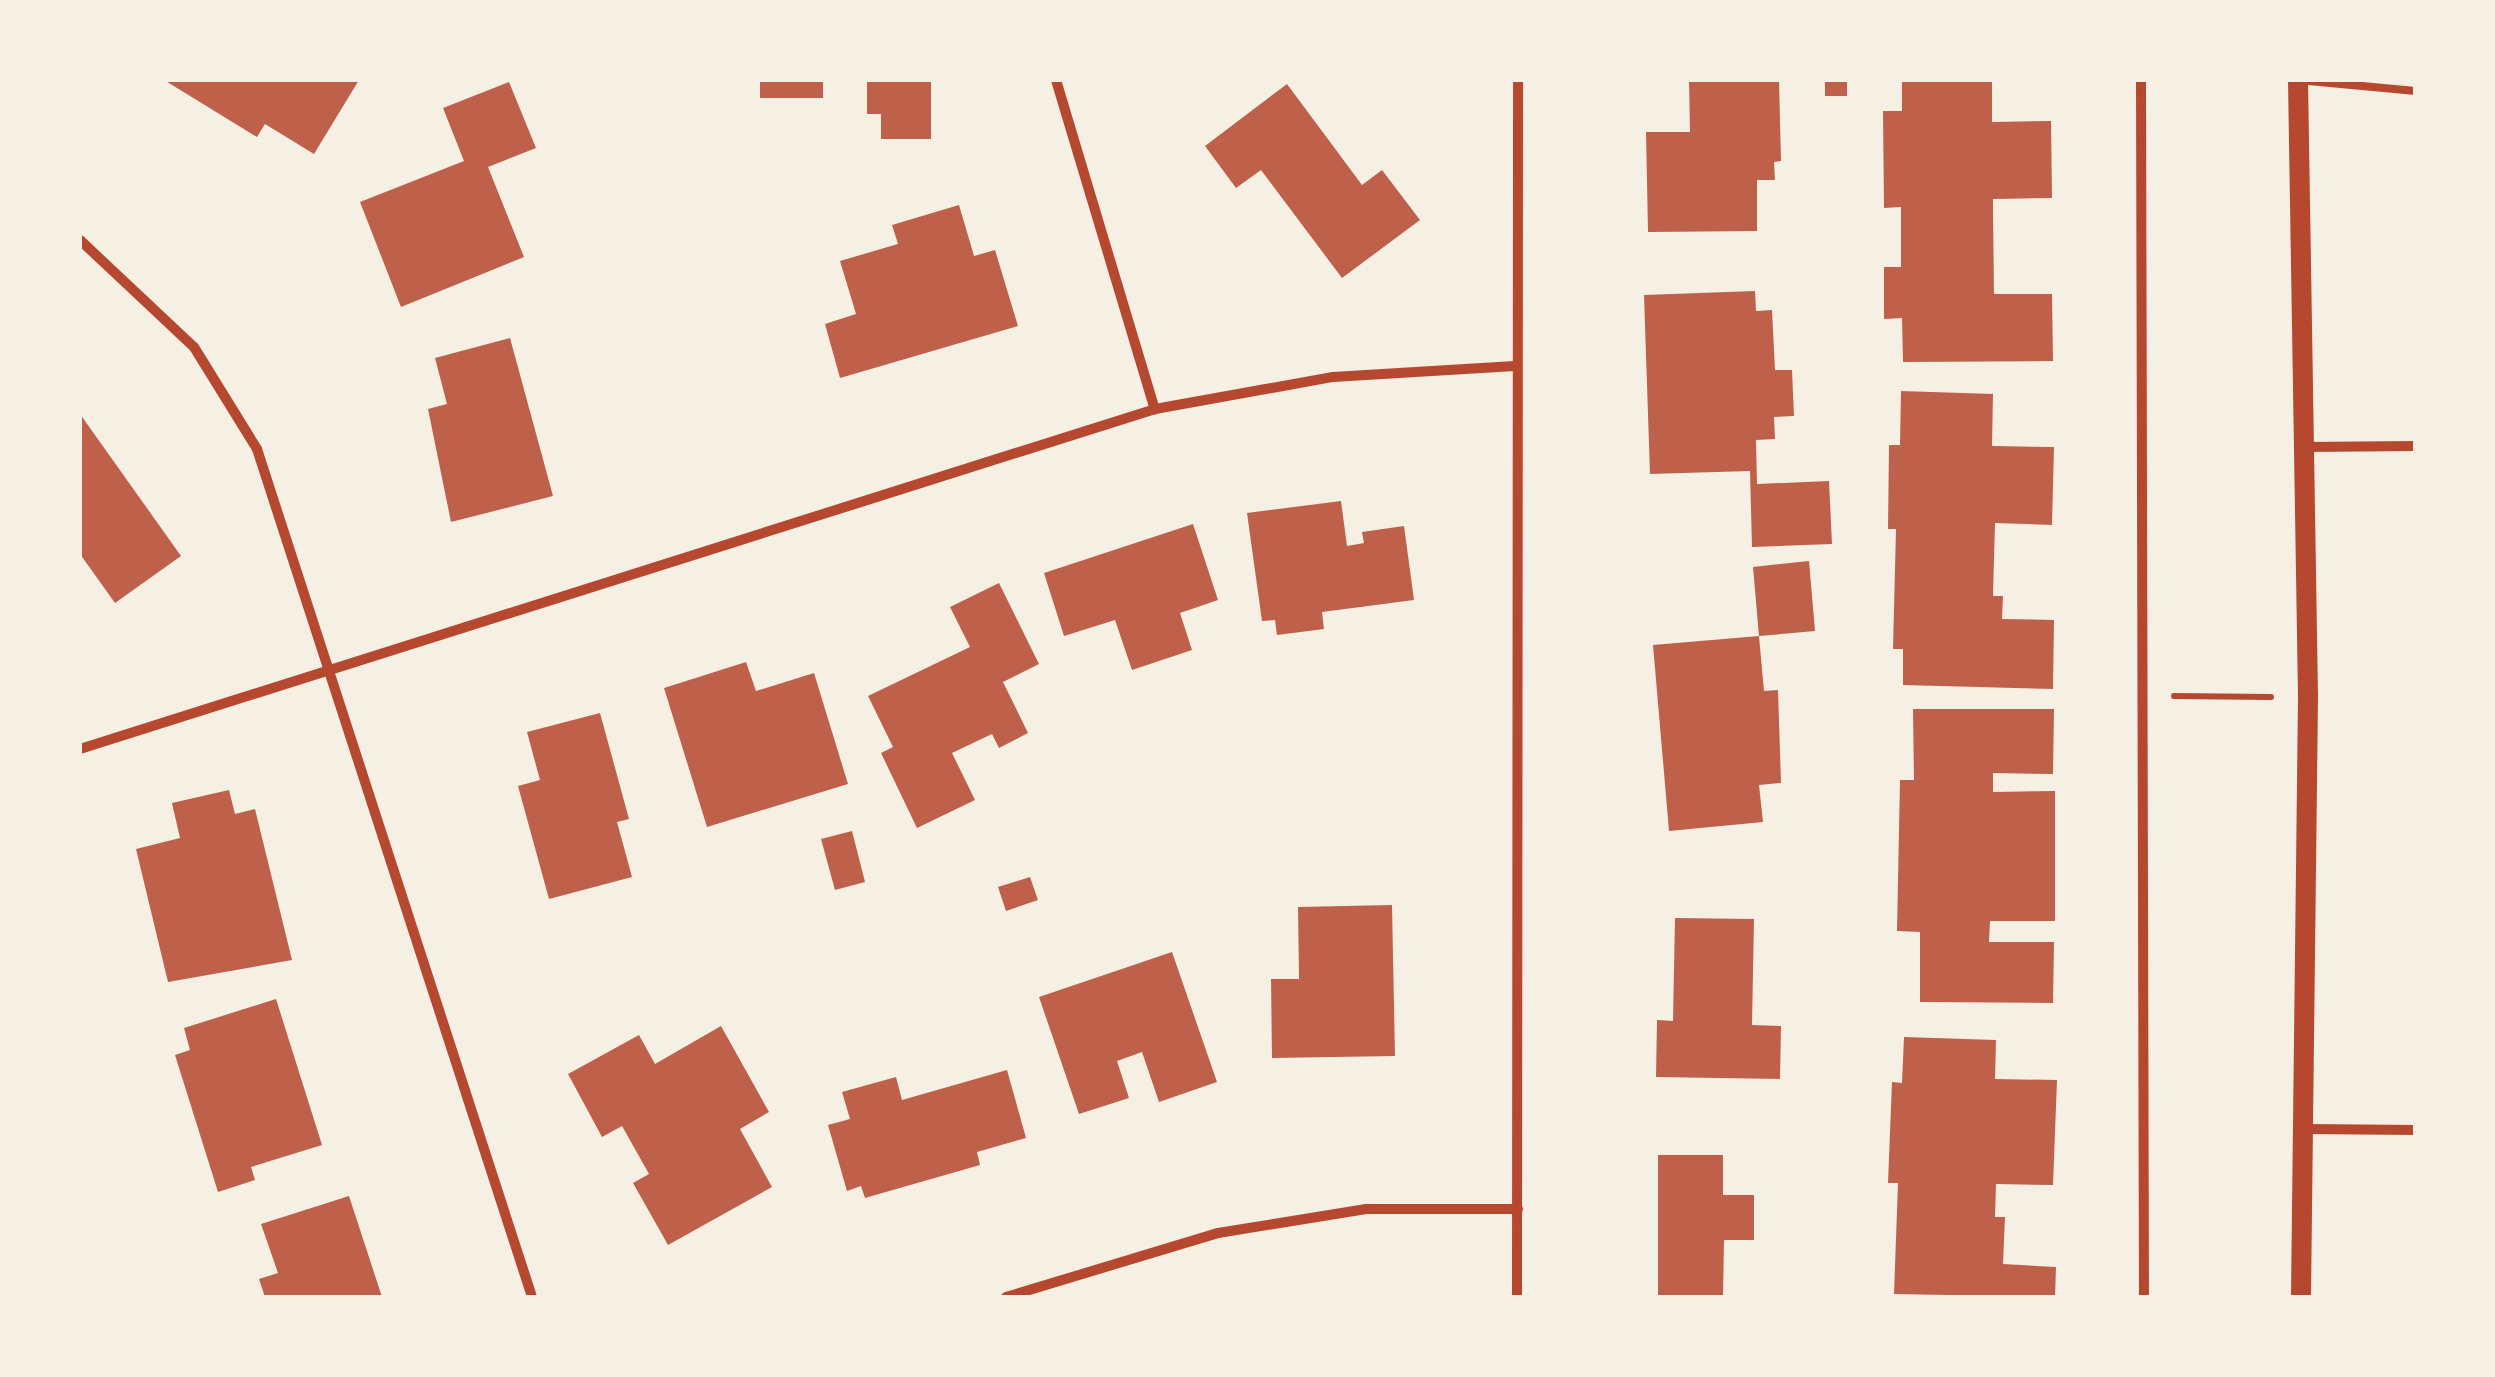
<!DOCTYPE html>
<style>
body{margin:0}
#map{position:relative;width:2495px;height:1377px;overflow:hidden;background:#f6efe4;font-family:Arial,sans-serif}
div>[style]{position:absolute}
.building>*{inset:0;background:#bf614a}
.path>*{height:6px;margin:-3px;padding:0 3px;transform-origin:3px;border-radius:3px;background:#b5482f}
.service>*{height:8px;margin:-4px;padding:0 4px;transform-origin:4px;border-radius:4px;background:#b5482f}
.minor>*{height:10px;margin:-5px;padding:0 5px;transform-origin:5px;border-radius:5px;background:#b5482f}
.secondary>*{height:20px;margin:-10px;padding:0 10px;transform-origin:10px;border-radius:10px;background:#b5482f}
span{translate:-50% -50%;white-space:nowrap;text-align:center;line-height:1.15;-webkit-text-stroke:9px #f6efe4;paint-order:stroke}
.frame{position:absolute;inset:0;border:82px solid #f6efe4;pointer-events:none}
</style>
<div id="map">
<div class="building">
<i style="clip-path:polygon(164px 80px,359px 80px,314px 154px,265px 124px,257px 137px)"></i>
<i style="clip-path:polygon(760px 80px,823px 80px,823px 98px,760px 98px)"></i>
<i style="clip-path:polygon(867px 80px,931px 80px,931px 139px,881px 139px,881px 114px,867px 114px)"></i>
<i style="clip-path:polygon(1689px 80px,1779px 80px,1781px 161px,1774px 162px,1775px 180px,1757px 180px,1757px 231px,1648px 232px,1646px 132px,1690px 132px)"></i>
<i style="clip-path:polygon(1825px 80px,1847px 80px,1847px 96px,1825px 96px)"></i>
<i style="clip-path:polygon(1902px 80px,1992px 80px,1992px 122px,2051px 121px,2052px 198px,1993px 199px,1993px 210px,1994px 294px,2052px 294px,2053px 361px,1903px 362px,1902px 318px,1884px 319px,1884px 267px,1901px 267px,1901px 207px,1884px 208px,1883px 111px,1902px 111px)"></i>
<i style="clip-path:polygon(509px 82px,536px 148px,488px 167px,524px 257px,401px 307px,360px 202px,464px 161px,443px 108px)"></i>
<i style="clip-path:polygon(1287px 84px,1362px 185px,1382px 170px,1420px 220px,1342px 278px,1261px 170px,1236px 188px,1205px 146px)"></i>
<i style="clip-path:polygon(959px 205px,974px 256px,995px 250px,1018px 326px,840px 378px,825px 324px,856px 314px,840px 261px,898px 244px,892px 225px)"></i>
<i style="clip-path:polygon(1755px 291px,1756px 311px,1772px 310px,1775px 370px,1792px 370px,1794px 416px,1774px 417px,1775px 439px,1756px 440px,1757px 484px,1829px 481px,1832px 544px,1752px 547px,1750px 471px,1650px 474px,1644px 295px)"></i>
<i style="clip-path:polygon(510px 338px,553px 496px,451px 522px,428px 409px,447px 404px,435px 358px)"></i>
<i style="clip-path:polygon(1901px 391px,1993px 394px,1992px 446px,2054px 447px,2052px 525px,1995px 523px,1993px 596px,2003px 596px,2002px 619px,2054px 620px,2053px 689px,1903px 685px,1903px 649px,1893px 649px,1896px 529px,1888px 529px,1889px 445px,1900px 445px)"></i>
<i style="clip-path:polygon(80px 414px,181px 556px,115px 603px,80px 554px)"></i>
<i style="clip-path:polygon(1341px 501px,1347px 546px,1364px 543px,1362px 532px,1404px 526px,1414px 600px,1322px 612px,1324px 629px,1277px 635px,1275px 620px,1262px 621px,1247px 513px)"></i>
<i style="clip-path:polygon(1193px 524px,1218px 600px,1180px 613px,1192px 650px,1132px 670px,1115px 620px,1064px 636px,1044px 573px)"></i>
<i style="clip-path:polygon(1809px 561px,1815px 631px,1759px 636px,1753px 567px)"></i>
<i style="clip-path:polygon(999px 583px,1039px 664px,1003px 682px,1028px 733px,999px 748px,992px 734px,952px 753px,975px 800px,917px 828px,881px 753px,893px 747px,868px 696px,970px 647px,950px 607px)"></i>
<i style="clip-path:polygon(1759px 636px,1764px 691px,1778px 690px,1781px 783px,1759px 785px,1763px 822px,1669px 831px,1653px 645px)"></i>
<i style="clip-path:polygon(746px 662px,756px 691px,814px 673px,848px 784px,707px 827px,664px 688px)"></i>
<i style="clip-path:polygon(1913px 709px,2054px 709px,2053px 774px,1993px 773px,1993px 792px,2055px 791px,2055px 921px,1990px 921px,1989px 942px,2054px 942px,2053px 1003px,1920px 1002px,1920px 932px,1897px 931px,1900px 780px,1914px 780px)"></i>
<i style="clip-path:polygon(600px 713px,629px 819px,617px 822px,632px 877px,549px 899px,518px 786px,540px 780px,527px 732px)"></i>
<i style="clip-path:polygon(229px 790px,235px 814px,255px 809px,292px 960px,168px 982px,136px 849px,180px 838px,172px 803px)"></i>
<i style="clip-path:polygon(852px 831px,865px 882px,835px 890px,821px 839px)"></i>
<i style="clip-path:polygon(1030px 877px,1038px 900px,1006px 911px,998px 887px)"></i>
<i style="clip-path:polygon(1392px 905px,1395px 1056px,1272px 1058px,1271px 979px,1299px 979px,1298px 907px)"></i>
<i style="clip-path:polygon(1675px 918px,1754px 919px,1752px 1025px,1781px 1026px,1780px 1079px,1656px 1077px,1657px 1020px,1673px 1021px)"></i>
<i style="clip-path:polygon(1172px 952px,1217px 1082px,1159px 1102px,1142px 1052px,1117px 1061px,1129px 1098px,1079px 1114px,1039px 997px)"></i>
<i style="clip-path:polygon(276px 999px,322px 1145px,251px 1167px,255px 1180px,218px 1192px,175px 1055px,190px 1050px,184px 1028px)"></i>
<i style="clip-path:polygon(721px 1026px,769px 1112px,740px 1129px,772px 1187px,668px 1245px,633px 1183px,649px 1174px,622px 1126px,602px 1137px,568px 1074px,639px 1035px,655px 1064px)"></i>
<i style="clip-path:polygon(1904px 1037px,1996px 1040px,1995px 1079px,2057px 1080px,2053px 1185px,1996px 1184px,1995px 1217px,2005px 1217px,2003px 1264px,2056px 1267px,2055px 1297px,1894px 1294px,1898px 1183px,1888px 1183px,1892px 1082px,1902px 1083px)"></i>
<i style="clip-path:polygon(1007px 1070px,1026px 1138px,977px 1152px,980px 1165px,865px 1198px,861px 1186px,847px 1191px,828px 1125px,850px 1119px,842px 1092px,896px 1077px,902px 1100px)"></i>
<i style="clip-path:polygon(1658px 1155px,1723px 1155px,1723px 1195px,1754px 1195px,1754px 1240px,1724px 1240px,1723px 1297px,1658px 1297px)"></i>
<i style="clip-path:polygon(349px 1196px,382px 1297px,265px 1297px,259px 1279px,278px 1273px,261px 1224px)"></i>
</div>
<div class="path">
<i style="left:2174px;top:696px;width:97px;rotate:0.6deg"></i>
</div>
<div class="service">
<i style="left:2298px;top:80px;width:118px;rotate:5.4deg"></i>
</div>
<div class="minor">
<i style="left:1056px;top:80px;width:344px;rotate:73.3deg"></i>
<i style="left:2141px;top:80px;width:1217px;rotate:89.86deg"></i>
<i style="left:80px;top:240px;width:156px;rotate:43.2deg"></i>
<i style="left:194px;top:347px;width:120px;rotate:58.3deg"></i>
<i style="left:257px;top:449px;width:891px;rotate:72.03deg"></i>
<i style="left:2305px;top:447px;width:110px;rotate:-0.5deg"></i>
<i style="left:80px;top:749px;width:1127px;rotate:-17.55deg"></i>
<i style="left:1155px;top:409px;width:181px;rotate:-10.2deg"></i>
<i style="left:1333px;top:377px;width:182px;rotate:-3.5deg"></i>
<i style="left:2305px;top:1129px;width:110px;rotate:0.5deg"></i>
<i style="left:1006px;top:1297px;width:221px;rotate:-16.8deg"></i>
<i style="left:1218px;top:1233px;width:150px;rotate:-9.2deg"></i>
<i style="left:1366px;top:1209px;width:152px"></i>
<i style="left:1517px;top:1297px;width:1217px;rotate:-89.95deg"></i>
</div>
<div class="secondary">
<i style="left:2298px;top:80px;width:617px;rotate:89.07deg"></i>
<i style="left:2308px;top:697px;width:600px;rotate:90.67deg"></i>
</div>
<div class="frame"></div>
</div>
